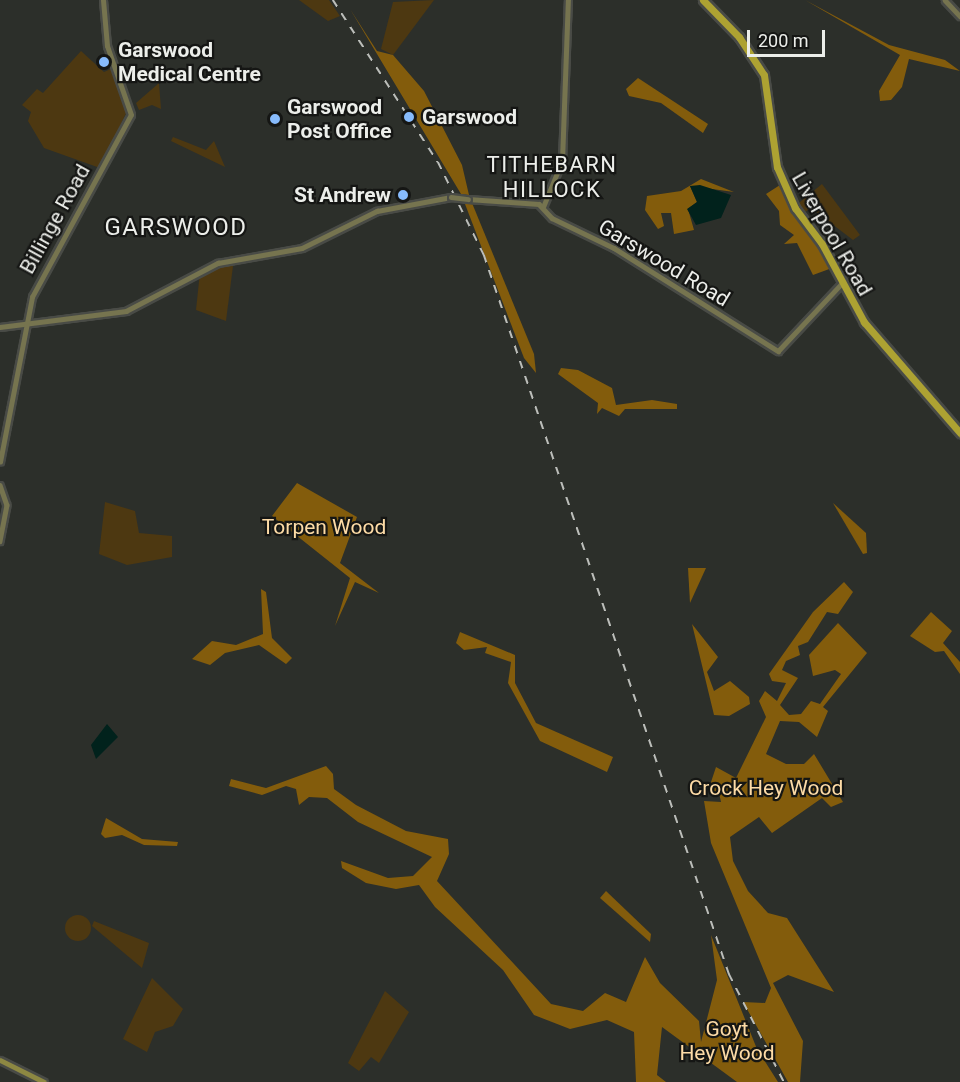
<!DOCTYPE html>
<style>
body{margin:0}
#map{position:relative;width:960px;height:1082px;overflow:hidden;background:#2c2f2a;font-family:Roboto,sans-serif}
div>[style]{position:absolute}
.green>*{inset:0;background:#4d3811}
.round{border-radius:50%}
.forest>*{inset:0;background:#835c0c}
.water>*{inset:0;background:#01221c}
.roads{filter:drop-shadow(2px 0 #494b46) drop-shadow(-2px 0 #494b46) drop-shadow(0 2px #494b46) drop-shadow(0 -2px #494b46)}
.secondary>*{height:4.5px;margin:-2.25px;padding:0 2.25px;transform-origin:2.25px;border-radius:2.25px;background:#76744f}
.primary>*{height:5px;margin:-2.5px;padding:0 2.5px;transform-origin:2.5px;border-radius:2.5px;background:#8d8842}
.highway>*{height:7px;margin:-3.5px;padding:0 3.5px;transform-origin:3.5px;border-radius:3.5px;background:#ada232}
.rail>*{height:1.5px;margin-top:-0.75px;transform-origin:0;background:repeating-linear-gradient(90deg,#bcbeba 0 8px,transparent 0 16px)}
.bridges{filter:drop-shadow(2px 0 #494b46) drop-shadow(-2px 0 #494b46) drop-shadow(0 2px #494b46) drop-shadow(0 -2px #494b46)}
.secondary-bridge>*{height:4.5px;margin:-2.25px;padding:0 2.25px;transform-origin:2.25px;border-radius:2.25px;background:#76744f}
.dots>*{width:16px;height:16px;translate:-50% -50%;box-sizing:border-box;border:3px solid #151614;border-radius:50%}
span{translate:-50% -50%;white-space:nowrap;text-align:center;line-height:1.15;-webkit-text-stroke:4.5px #151614;paint-order:stroke}
.poi-label{font-size:21px;color:#eceeea;font-weight:700}
.left{translate:0 -50%;text-align:left}
.right{translate:-100% -50%;text-align:right}
.street-label{font-size:21px;color:#eceeea}
.park-label{font-size:21px;color:#fddba6}
.neighbourhood-label{font-size:22px;color:#eceeea;letter-spacing:1.5px}
.quarter-label{font-size:24px;color:#eceeea;letter-spacing:1.5px}
.scale{position:absolute;left:747px;top:30px;width:78px;height:27px;box-sizing:border-box;border:3px solid #eceeea;border-top:0;padding-left:8px;font-size:18px;line-height:21px;white-space:nowrap;color:#eceeea;-webkit-text-stroke:4px #151614;paint-order:stroke}
</style>
<div id="map">
<div class="green">
<i style="clip-path:polygon(299px 0,329px 0,340px 16px,328px 21px)"></i>
<i style="clip-path:polygon(434px 0,393px 55px,381px 49px,393px 2px)"></i>
<i style="clip-path:polygon(81px 51px,104px 72px,113px 68px,129px 107px,100px 168px,44px 148px,28px 121px,31px 112px,22px 105px,37px 89px,43px 93px)"></i>
<i style="clip-path:polygon(159px 83px,161px 109px,152px 105px,139px 110px,136px 103px)"></i>
<i style="clip-path:polygon(173px 137px,206px 150px,214px 141px,225px 167px,171px 141px)"></i>
<i style="clip-path:polygon(822px 184px,860px 235px,853px 240px,811px 208px,802px 214px,799px 210px,800px 202px)"></i>
<i style="clip-path:polygon(234px 258px,226px 321px,196px 310px,200px 272px)"></i>
<i style="clip-path:polygon(105px 502px,135px 511px,139px 533px,172px 536px,172px 557px,127px 565px,99px 554px)"></i>
<i class="round" style="left:65px;top:915px;width:26px;height:26px"></i>
<i style="clip-path:polygon(94px 921px,149px 943px,142px 968px,92px 926px)"></i>
<i style="clip-path:polygon(152px 978px,183px 1009px,173px 1026px,155px 1032px,147px 1052px,123px 1039px)"></i>
<i style="clip-path:polygon(385px 991px,409px 1012px,379px 1063px,371px 1057px,359px 1071px,348px 1063px)"></i>
</div>
<div class="forest">
<i style="clip-path:polygon(805px 0,889px 45px,945px 60px,960px 71px,909px 59px,902px 87px,891px 100px,880px 101px,879px 91px,900px 55px)"></i>
<i style="clip-path:polygon(350px 9px,377px 51px,393px 55px,424px 91px,462px 165px,469px 195px,461px 194px)"></i>
<i style="clip-path:polygon(638px 78px,708px 124px,703px 133px,661px 103px,629px 96px,626px 89px)"></i>
<i style="clip-path:polygon(701px 179px,734px 192px,690px 186px,697px 202px,688px 209px,694px 230px,674px 234px,671px 213px,661px 213px,664px 226px,658px 229px,645px 210px,647px 196px,681px 191px)"></i>
<i style="clip-path:polygon(780px 185px,810px 230px,832px 268px,813px 275px,797px 243px,784px 244px,794px 235px,780px 225px,779px 211px,766px 194px)"></i>
<i style="clip-path:polygon(472px 203px,534px 354px,536px 373px,524px 358px,465px 204px)"></i>
<i style="clip-path:polygon(561px 368px,578px 370px,612px 388px,616px 405px,652px 400px,677px 404px,677px 409px,625px 409px,619px 416px,602px 408px,597px 414px,598px 403px,558px 374px)"></i>
<i style="clip-path:polygon(297px 483px,357px 517px,340px 563px,379px 593px,355px 582px,335px 626px,350px 578px,272px 516px)"></i>
<i style="clip-path:polygon(833px 503px,866px 533px,867px 553px,863px 554px)"></i>
<i style="clip-path:polygon(688px 568px,706px 568px,690px 603px)"></i>
<i style="clip-path:polygon(844px 582px,853px 592px,838px 614px,827px 612px,808px 642px,798px 646px,800px 655px,786px 661px,782px 670px,798px 678px,780px 705px,789px 715px,801px 714px,811px 701px,820px 704px,841px 674px,835px 670px,813px 676px,809px 655px,838px 623px,867px 653px,823px 707px,828px 711px,817px 737px,799px 722px,780px 721px,766px 754px,786px 764px,804px 764px,814px 754px,843px 802px,831px 807px,822px 798px,772px 833px,759px 817px,730px 837px,733px 861px,748px 891px,768px 913px,787px 918px,834px 992px,788px 975px,773px 983px,803px 1041px,800px 1082px,788px 1082px,743px 1002px,765px 1003px,771px 988px,711px 843px,704px 801px,721px 802px,719px 793px,708px 791px,716px 767px,736px 778px,766px 717px,759px 701px,765px 691px,777px 701px,786px 683px,772px 681px,769px 674px,813px 612px)"></i>
<i style="clip-path:polygon(261px 589px,266px 592px,272px 638px,292px 658px,286px 664px,259px 645px,225px 653px,210px 665px,192px 659px,212px 641px,236px 645px,263px 634px)"></i>
<i style="clip-path:polygon(931px 612px,952px 631px,943px 643px,960px 662px,960px 674px,944px 651px,935px 652px,910px 636px)"></i>
<i style="clip-path:polygon(692px 624px,718px 657px,707px 672px,714px 691px,730px 681px,749px 697px,750px 704px,729px 716px,714px 715px)"></i>
<i style="clip-path:polygon(460px 632px,515px 655px,515px 683px,536px 723px,613px 757px,607px 772px,540px 741px,508px 683px,511px 662px,485px 653px,487px 647px,464px 650px,456px 643px)"></i>
<i style="clip-path:polygon(326px 766px,333px 774px,334px 789px,356px 805px,406px 831px,448px 839px,449px 854px,437px 881px,551px 1004px,583px 1011px,605px 993px,626px 1002px,645px 957px,660px 983px,699px 1021px,701px 1042px,717px 980px,711px 935px,757px 1049px,778px 1082px,737px 1082px,662px 1027px,657px 1075px,666px 1082px,636px 1082px,634px 1032px,607px 1020px,570px 1029px,534px 1015px,503px 970px,435px 907px,419px 885px,396px 889px,366px 883px,342px 868px,341px 861px,388px 878px,413px 876px,432px 857px,358px 822px,327px 798px,309px 797px,299px 805px,296px 789px,286px 786px,262px 795px,229px 786px,231px 779px,266px 788px)"></i>
<i style="clip-path:polygon(106px 818px,142px 839px,178px 842px,177px 846px,144px 845px,122px 835px,105px 838px,101px 834px)"></i>
<i style="clip-path:polygon(606px 891px,651px 934px,650px 942px,600px 898px)"></i>
</div>
<div class="water">
<i style="clip-path:polygon(700px 185px,731px 195px,721px 218px,696px 225px,687px 209px,697px 202px,690px 186px)"></i>
<i style="clip-path:polygon(107px 724px,118px 737px,96px 759px,91px 745px)"></i>
</div>
<div class="roads">
<div class="secondary">
<i style="left:945px;top:0;width:22px;rotate:47deg"></i>
<i style="left:468px;top:199px;width:71px;rotate:4deg"></i>
<i style="left:539px;top:204px;width:19px;rotate:47deg"></i>
<i style="left:552px;top:218px;width:69px;rotate:25.8deg"></i>
<i style="left:614px;top:248px;width:194px;rotate:32.1deg"></i>
<i style="left:778px;top:351px;width:93px;rotate:-46.7deg"></i>
<i style="left:543px;top:207px;width:50px;rotate:-67.6deg"></i>
<i style="left:562px;top:161px;width:161px;rotate:-87.9deg"></i>
<i style="left:0;top:327px;width:127px;rotate:-7.2deg"></i>
<i style="left:126px;top:311px;width:104px;rotate:-27.6deg"></i>
<i style="left:218px;top:263px;width:85px;rotate:-10.1deg"></i>
<i style="left:302px;top:248px;width:84px;rotate:-26.3deg"></i>
<i style="left:377px;top:211px;width:75px;rotate:-10.7deg"></i>
<i style="left:0;top:462px;width:168px;rotate:-79deg"></i>
<i style="left:32px;top:297px;width:207px;rotate:-61.5deg"></i>
<i style="left:131px;top:115px;width:73px;rotate:-109.2deg"></i>
<i style="left:107px;top:46px;width:46px;rotate:-95deg"></i>
<i style="left:0;top:485px;width:21px;rotate:71deg"></i>
<i style="left:7px;top:505px;width:37px;rotate:101deg"></i>
</div>
<div class="primary">
<i style="left:0;top:1060px;width:49px;rotate:26.6deg"></i>
</div>
<div class="highway">
<i style="left:703px;top:0;width:52px;rotate:45.8deg"></i>
<i style="left:739px;top:37px;width:45px;rotate:56.7deg"></i>
<i style="left:764px;top:75px;width:93px;rotate:82deg"></i>
<i style="left:777px;top:167px;width:45px;rotate:66.3deg"></i>
<i style="left:795px;top:208px;width:45px;rotate:53.1deg"></i>
<i style="left:822px;top:244px;width:89px;rotate:61.7deg"></i>
<i style="left:864px;top:322px;width:147px;rotate:49.1deg"></i>
</div>
</div>
<div class="rail">
<i style="left:333px;top:0;width:193px;rotate:57.1deg"></i>
<i style="left:438px;top:162px;width:104px;rotate:63.7deg"></i>
<i style="left:484px;top:255px;width:760px;rotate:71.18deg"></i>
<i style="left:729px;top:974px;width:121px;rotate:63deg"></i>
</div>
<div class="bridges">
<div class="secondary-bridge">
<i style="left:451px;top:197px;width:17px;rotate:7deg"></i>
</div>
</div>
<div class="dots">
<i style="left:104px;top:62px;background:#87bbfc"></i>
<i style="left:409px;top:117px;background:#87bbfc"></i>
<i style="left:275px;top:119px;background:#87bbfc"></i>
<i style="left:403px;top:195px;background:#87bbfc"></i>
</div>
<div class="poi-label">
<span class="left" style="left:118px;top:62px">Garswood<br>Medical Centre</span>
<span class="left" style="left:287px;top:119px">Garswood<br>Post Office</span>
<span class="left" style="left:422px;top:117px">Garswood</span>
<span class="right" style="left:391px;top:195px">St Andrew</span>
</div>
<div class="street-label">
<span style="left:55px;top:219px;rotate:-61deg">Billinge Road</span>
<span style="left:832px;top:234px;rotate:60deg">Liverpool Road</span>
<span style="left:664px;top:263px;rotate:31deg">Garswood Road</span>
</div>
<div class="park-label">
<span style="left:324px;top:527px">Torpen Wood</span>
<span style="left:766px;top:788px">Crock Hey Wood</span>
<span style="left:727px;top:1041px">Goyt<br>Hey Wood</span>
</div>
<div class="neighbourhood-label">
<span style="left:552px;top:177px">TITHEBARN<br>HILLOCK</span>
</div>
<div class="quarter-label">
<span style="left:176px;top:228px">GARSWOOD</span>
</div>
<div class="scale">200 m</div>
</div>
